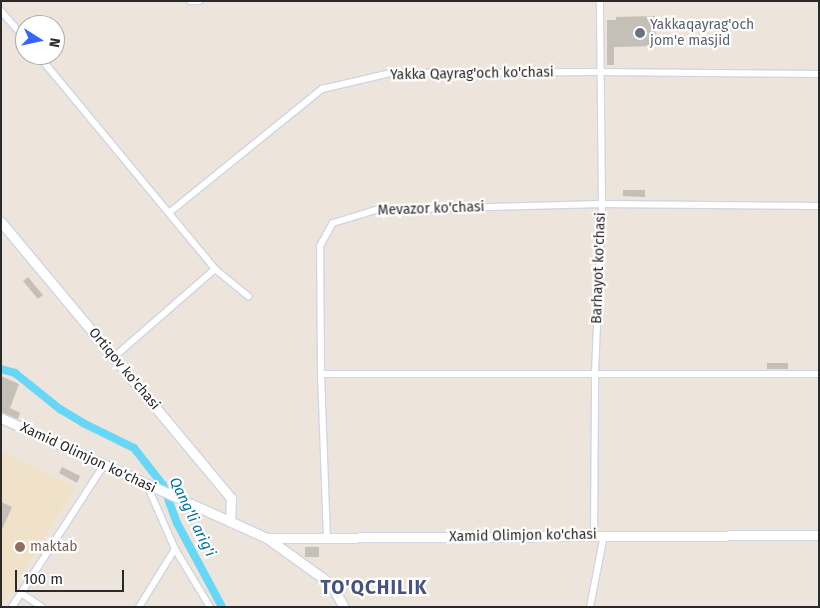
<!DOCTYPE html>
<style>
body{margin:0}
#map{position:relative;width:820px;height:608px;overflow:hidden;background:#ede4db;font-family:"Fira Sans",sans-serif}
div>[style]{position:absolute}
.education>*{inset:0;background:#f0e2c9}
.canal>*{height:8px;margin:-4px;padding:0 4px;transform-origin:4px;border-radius:4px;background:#66d7f7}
.building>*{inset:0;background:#c4bfb7}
.roads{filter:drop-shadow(1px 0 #d0d5e4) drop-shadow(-1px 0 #d0d5e4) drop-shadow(0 1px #d0d5e4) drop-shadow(0 -1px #d0d5e4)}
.street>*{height:6px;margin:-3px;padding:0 3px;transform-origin:3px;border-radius:3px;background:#fff}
.secondary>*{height:9px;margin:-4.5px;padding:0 4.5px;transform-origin:4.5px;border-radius:4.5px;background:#fff}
.dots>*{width:14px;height:14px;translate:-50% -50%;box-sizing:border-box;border:2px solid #fff;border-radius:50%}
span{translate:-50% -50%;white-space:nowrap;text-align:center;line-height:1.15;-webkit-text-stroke:4.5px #fff;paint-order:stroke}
.worship-label{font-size:14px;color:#5b616d}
.left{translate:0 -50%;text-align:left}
.street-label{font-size:14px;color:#2a2a2a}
.education-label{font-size:14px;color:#785e54}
.water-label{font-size:15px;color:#0474a4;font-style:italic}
.district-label{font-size:19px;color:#47537e;font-weight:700;letter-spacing:1px}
.frame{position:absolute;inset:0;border:2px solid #2a2a2a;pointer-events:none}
.north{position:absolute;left:15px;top:15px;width:50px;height:50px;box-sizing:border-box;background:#fff;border:1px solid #aaa;border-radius:50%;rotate:100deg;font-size:14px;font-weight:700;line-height:20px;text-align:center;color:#2a2a2a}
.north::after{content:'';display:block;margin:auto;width:18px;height:22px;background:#3664ff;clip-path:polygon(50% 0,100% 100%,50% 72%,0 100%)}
.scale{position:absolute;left:15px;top:570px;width:109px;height:22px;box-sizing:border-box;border:2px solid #2a2a2a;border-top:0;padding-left:6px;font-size:15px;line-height:18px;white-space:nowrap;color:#2a2a2a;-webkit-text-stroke:4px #fff;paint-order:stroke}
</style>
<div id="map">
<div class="education">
<i style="clip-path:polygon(1px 452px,76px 487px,1px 607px)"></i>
</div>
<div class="canal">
<i style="left:1px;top:369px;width:15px;rotate:16deg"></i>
<i style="left:15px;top:373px;width:58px;rotate:38.7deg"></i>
<i style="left:60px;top:409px;width:27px;rotate:31deg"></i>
<i style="left:83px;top:423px;width:57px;rotate:26.1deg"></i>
<i style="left:134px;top:448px;width:47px;rotate:51.9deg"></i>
<i style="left:163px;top:485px;width:40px;rotate:69.8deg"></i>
<i style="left:177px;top:523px;width:95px;rotate:61.8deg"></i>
</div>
<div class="building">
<i style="clip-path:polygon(655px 16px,656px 46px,614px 47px,614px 65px,607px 65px,607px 20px,616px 20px,616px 17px)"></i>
<i style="clip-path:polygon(623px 190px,645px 190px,645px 197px,623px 196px)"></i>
<i style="clip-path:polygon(28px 277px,43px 295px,38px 299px,23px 281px)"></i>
<i style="clip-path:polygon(767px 363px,788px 363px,788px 369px,767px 369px)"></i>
<i style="clip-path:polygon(1px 376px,19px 384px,10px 408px,20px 413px,18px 419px,1px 412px)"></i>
<i style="clip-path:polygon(62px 467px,80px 476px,77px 483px,59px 473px)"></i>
<i style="clip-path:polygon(1px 502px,12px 507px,1px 532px)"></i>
<i style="clip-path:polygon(305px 547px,319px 547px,319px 557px,305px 557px)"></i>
</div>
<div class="roads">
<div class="street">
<i style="left:190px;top:1px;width:9px"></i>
<i style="left:1px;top:11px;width:37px;rotate:49deg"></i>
<i style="left:38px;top:55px;width:278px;rotate:50.4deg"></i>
<i style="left:215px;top:269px;width:43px;rotate:39.3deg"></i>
<i style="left:170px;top:212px;width:196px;rotate:-39deg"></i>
<i style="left:322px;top:89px;width:71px;rotate:-13.1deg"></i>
<i style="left:391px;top:73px;width:209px;rotate:-0.3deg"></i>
<i style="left:600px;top:72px;width:219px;rotate:0.5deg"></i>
<i style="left:114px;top:357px;width:134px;rotate:-41.1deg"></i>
<i style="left:321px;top:374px;width:498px"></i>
<i style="left:147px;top:485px;width:70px;rotate:66.4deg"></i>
<i style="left:175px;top:549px;width:68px;rotate:58.9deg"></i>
<i style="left:594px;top:535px;width:162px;rotate:-89.6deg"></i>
<i style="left:595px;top:373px;width:169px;rotate:-87.6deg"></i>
<i style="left:602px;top:204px;width:203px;rotate:-90.6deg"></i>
<i style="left:327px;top:538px;width:164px;rotate:-92.1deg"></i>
<i style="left:321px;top:374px;width:128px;rotate:-90.4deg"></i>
<i style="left:320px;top:246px;width:26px;rotate:-61deg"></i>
<i style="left:333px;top:223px;width:45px;rotate:-16.8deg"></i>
<i style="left:376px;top:210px;width:226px;rotate:-1.5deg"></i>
<i style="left:602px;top:204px;width:217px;rotate:0.5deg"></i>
<i style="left:21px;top:593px;width:25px;rotate:34deg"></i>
<i style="left:12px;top:607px;width:169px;rotate:-57.1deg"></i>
<i style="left:139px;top:607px;width:68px;rotate:-58.2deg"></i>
<i style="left:590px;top:607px;width:73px;rotate:-79deg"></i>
</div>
<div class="secondary">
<i style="left:1px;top:222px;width:359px;rotate:50.2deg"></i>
<i style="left:231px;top:498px;width:24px;rotate:92deg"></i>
<i style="left:1px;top:418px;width:292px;rotate:24.3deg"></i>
<i style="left:267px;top:538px;width:552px;rotate:-0.31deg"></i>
<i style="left:267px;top:538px;width:79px;rotate:35.7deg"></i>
<i style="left:331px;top:584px;width:26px;rotate:61deg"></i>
</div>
</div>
<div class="dots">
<i style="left:640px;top:33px;background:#6b7280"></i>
<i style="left:20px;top:547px;background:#8d6e63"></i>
</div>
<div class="worship-label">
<span class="left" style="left:650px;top:33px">Yakkaqayrag'och<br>jom'e masjid</span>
</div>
<div class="street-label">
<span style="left:472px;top:74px;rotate:-1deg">Yakka Qayrag'och ko'chasi</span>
<span style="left:431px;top:209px;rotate:-2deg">Mevazor ko'chasi</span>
<span style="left:599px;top:268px;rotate:-88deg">Barhayot ko'chasi</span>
<span style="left:124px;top:369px;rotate:50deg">Ortiqov ko'chasi</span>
<span style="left:88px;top:458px;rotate:25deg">Xamid Olimjon ko'chasi</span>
<span style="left:523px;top:536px;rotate:-1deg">Xamid Olimjon ko'chasi</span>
</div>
<div class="education-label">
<span class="left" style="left:30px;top:547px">maktab</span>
</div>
<div class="water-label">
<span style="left:192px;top:517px;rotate:64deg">Qang'li arig'i</span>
</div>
<div class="district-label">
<span style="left:374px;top:588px">TO'QCHILIK</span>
</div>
<div class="frame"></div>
<div class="north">N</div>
<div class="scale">100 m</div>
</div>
